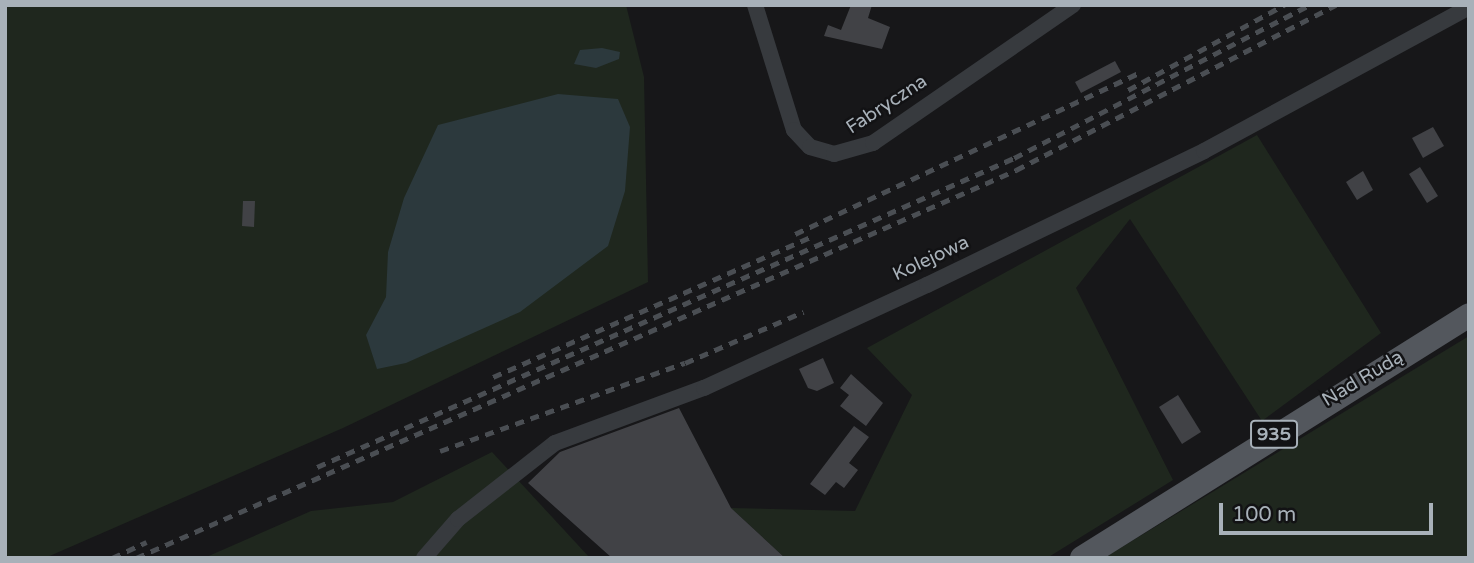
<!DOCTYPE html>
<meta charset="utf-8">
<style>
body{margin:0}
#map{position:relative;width:1474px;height:563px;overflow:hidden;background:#171719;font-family:"Varela Round",sans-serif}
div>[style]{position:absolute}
.green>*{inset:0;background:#1f271e}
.water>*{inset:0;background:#2c393d}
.building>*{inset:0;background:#414246}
.minor>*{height:16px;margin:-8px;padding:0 8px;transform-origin:8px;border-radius:8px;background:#373a3e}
.primary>*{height:24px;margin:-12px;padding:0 12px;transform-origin:12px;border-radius:12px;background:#53575d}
.rail>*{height:4.5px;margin-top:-2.25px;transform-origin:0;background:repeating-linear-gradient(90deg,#4a4e53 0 9px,transparent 0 16px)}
span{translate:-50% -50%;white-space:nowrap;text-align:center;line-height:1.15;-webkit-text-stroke:5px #121214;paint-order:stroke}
.shield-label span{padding:2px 5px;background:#121214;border:2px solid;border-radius:5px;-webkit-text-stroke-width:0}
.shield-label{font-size:18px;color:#a8b1b9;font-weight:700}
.street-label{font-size:19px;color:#a8b1b9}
.frame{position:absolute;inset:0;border:7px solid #a8b1b9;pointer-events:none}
.scale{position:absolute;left:1219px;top:503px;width:214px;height:32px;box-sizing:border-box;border:4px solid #a8b1b9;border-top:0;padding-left:9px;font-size:21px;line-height:24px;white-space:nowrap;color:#a8b1b9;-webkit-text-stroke:5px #121214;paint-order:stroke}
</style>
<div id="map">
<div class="green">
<i style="clip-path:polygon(5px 5px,626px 5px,644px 77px,648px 282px,343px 428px,45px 558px,5px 558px)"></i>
<i style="clip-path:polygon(1257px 135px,1381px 333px,1262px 421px,1130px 219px,1076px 288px,1173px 480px,1047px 558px,785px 558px,731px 508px,855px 511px,912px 395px,867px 348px)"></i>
<i style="clip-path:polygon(1469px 336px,1469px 558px,1104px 558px)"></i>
<i style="clip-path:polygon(492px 452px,590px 558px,204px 558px,311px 511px,393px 502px)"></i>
</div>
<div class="water">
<i style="clip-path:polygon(602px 48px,620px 52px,619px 59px,596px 68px,574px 64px,580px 50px)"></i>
<i style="clip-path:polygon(558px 94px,618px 99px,630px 127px,625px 191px,608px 246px,520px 312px,406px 363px,377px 369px,366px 335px,386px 297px,388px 252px,404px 198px,438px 125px)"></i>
</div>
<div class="building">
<i style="clip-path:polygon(851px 5px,872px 5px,868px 18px,890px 27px,882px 49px,824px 36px,828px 25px,841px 30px)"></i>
<i style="clip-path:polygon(1115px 61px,1121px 72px,1081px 93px,1075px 82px)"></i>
<i style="clip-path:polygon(1433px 127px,1444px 146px,1423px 158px,1412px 138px)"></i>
<i style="clip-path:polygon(1420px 167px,1438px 196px,1427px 203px,1409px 174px)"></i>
<i style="clip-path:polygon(1363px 171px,1373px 190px,1357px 200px,1346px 182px)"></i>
<i style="clip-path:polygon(243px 201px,255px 201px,254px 227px,242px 226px)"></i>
<i style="clip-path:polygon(823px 358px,834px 383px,817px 391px,808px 388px,799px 369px)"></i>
<i style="clip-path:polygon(851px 374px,883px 403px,866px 426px,840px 406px,849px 395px,840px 388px)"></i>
<i style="clip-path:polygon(1178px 395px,1201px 432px,1182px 444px,1159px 407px)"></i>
<i style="clip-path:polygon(679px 408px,731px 508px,785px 558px,612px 558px,528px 483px,560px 452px)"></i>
<i style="clip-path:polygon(854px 426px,869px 437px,849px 463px,858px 470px,844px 488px,836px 482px,825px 495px,810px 484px)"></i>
</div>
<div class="minor">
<i style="left:755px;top:5px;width:131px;rotate:72.7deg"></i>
<i style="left:794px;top:130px;width:23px;rotate:47deg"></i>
<i style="left:810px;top:147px;width:25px;rotate:16deg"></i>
<i style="left:834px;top:154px;width:41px;rotate:-15.8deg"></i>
<i style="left:873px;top:143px;width:243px;rotate:-34.6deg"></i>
<i style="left:424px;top:558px;width:52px;rotate:-48.9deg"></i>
<i style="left:458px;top:519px;width:123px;rotate:-38.1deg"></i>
<i style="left:555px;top:443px;width:159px;rotate:-20.3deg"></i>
<i style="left:704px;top:388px;width:246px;rotate:-24.8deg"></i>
<i style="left:927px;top:285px;width:308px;rotate:-25.8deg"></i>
<i style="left:1204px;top:151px;width:302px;rotate:-28.5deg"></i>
</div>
<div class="primary">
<i style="left:1082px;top:558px;width:457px;rotate:-32.1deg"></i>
</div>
<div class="rail">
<i style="left:1128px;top:90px;width:178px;rotate:-28.6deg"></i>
<i style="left:795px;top:234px;width:378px;rotate:-25.1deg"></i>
<i style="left:493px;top:377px;width:347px;rotate:-23.8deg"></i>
<i style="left:440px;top:451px;width:260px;rotate:-19.8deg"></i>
<i style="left:685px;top:363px;width:129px;rotate:-23.4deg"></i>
<i style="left:317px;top:467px;width:762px;rotate:-23.91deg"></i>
<i style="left:1014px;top:158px;width:332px;rotate:-27.4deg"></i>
<i style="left:112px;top:558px;width:38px;rotate:-25deg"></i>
<i style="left:136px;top:558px;width:962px;rotate:-23.79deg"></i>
<i style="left:1016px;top:170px;width:360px;rotate:-27.3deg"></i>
</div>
<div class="shield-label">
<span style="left:1274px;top:434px">935</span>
</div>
<div class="street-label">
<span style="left:887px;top:105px;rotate:-33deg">Fabryczna</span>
<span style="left:931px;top:259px;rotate:-25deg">Kolejowa</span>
<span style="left:1363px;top:379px;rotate:-31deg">Nad Rudą</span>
</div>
<div class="frame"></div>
<div class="scale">100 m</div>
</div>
